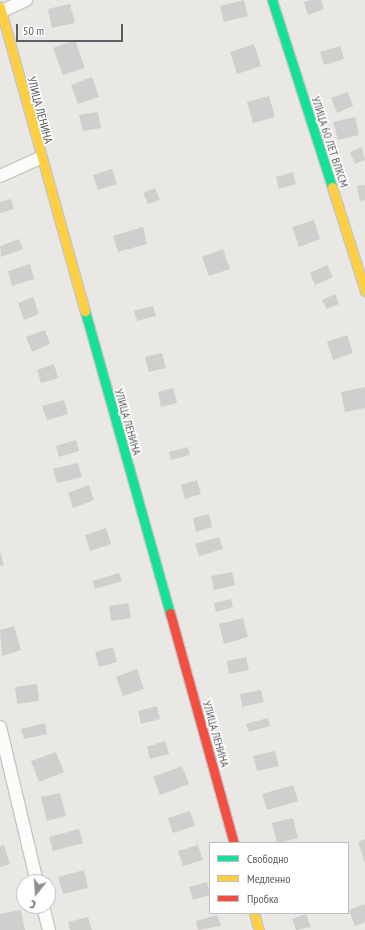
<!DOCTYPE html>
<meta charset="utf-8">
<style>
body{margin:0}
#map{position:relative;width:365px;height:930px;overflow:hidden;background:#eae8e5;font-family:"PT Sans Narrow",sans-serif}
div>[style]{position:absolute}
.building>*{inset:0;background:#d1cfce}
.roads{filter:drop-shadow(1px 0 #c6c6c5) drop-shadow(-1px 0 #c6c6c5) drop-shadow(0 1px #c6c6c5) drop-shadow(0 -1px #c6c6c5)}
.street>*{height:12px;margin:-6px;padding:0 6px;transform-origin:6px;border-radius:6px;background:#fcfcfb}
.fast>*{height:9px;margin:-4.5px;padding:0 4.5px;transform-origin:4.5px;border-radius:4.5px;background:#16e098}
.slow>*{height:9px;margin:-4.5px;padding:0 4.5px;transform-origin:4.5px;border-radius:4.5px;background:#ffcf43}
.jam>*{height:9px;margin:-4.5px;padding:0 4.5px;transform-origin:4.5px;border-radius:4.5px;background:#f24e42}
span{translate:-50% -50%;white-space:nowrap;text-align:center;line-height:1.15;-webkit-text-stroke:3px #fff;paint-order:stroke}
.street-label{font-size:12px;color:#5b5f62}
.legend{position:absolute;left:209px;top:842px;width:140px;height:72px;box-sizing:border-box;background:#fff;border:1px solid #bdbfc0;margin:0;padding:5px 7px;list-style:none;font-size:12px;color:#5b5f62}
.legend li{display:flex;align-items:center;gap:8px;height:20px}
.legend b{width:20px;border:1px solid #bdbfc0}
.north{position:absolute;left:16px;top:874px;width:40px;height:40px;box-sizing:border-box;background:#fff;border:1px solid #bdbfc0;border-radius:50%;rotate:197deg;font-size:11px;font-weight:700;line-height:16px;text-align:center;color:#5b5f62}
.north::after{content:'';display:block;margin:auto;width:14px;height:18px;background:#8d8f90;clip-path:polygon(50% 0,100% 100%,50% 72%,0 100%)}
.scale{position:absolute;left:16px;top:24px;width:107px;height:18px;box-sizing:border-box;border:2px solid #5b5f62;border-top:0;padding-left:5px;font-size:12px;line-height:14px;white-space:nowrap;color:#5b5f62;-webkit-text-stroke:3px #fff;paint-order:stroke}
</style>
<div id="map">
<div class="building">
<i style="clip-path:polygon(244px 0,248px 16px,224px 22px,220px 6px)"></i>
<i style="clip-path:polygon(310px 0,321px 0,324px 9px,308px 15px,304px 2px)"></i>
<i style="clip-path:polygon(70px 4px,75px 23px,52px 28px,48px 9px)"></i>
<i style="clip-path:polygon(75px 40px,85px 68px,63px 75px,53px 48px)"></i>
<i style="clip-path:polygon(254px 44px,261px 66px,237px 74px,230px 52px)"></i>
<i style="clip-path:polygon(340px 46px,344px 59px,324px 65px,320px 52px)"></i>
<i style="clip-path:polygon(92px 77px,99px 97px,78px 104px,71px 85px)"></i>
<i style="clip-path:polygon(348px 92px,353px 106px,337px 113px,331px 98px)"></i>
<i style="clip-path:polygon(269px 96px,275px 117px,253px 123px,247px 102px)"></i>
<i style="clip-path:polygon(98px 112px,101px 128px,83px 131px,79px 115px)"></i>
<i style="clip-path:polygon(355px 117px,359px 135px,338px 140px,333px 122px)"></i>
<i style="clip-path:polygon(362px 147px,365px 160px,355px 164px,350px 152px)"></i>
<i style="clip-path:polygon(112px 169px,117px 184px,98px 190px,93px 175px)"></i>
<i style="clip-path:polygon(293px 172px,296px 184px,279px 189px,276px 177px)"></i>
<i style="clip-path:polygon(365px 185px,365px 200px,360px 201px,357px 186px)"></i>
<i style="clip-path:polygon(155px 188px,160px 200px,148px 204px,143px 193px)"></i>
<i style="clip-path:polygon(11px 199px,14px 209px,0 213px,0 202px)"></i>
<i style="clip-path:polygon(314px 220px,320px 239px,299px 247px,292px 227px)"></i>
<i style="clip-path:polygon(143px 227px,147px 244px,118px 252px,113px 236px)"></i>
<i style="clip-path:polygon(19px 239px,23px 249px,1px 257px,0 246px)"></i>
<i style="clip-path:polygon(223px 249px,230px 269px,209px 276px,202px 257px)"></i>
<i style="clip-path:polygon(30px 264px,34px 279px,12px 286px,8px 271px)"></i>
<i style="clip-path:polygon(327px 265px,333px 277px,315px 285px,310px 273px)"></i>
<i style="clip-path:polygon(335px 294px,339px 304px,327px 309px,322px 300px)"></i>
<i style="clip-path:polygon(33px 297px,39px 314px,24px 320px,18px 303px)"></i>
<i style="clip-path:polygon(153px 306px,156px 316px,137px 321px,134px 311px)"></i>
<i style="clip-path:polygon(45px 330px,50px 344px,32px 352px,26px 337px)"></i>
<i style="clip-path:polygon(347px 335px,353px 353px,333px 360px,327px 342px)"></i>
<i style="clip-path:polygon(162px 353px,166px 368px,149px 372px,145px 357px)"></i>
<i style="clip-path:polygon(54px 364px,58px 378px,41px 383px,37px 370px)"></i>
<i style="clip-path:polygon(365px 387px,365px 408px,345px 412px,341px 392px)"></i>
<i style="clip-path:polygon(173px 388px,177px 403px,161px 407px,158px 392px)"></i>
<i style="clip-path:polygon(64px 400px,68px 414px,47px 420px,42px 406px)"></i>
<i style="clip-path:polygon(76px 440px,79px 451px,59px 457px,56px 446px)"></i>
<i style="clip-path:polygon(188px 447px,190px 455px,171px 460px,169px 452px)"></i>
<i style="clip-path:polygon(78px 463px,82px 477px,57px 483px,53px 469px)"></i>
<i style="clip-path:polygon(197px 480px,201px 494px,185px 499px,181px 485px)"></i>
<i style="clip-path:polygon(89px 485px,94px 500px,73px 508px,68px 493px)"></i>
<i style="clip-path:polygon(209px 514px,212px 527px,196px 532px,193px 518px)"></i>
<i style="clip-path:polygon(106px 528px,111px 544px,90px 551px,85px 535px)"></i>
<i style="clip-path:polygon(219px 537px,223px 549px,199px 556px,195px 544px)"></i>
<i style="clip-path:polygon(0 551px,4px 565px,0 566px)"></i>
<i style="clip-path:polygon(232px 572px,235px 585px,214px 590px,211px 576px)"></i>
<i style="clip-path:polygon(119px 573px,122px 581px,95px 589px,92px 581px)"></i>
<i style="clip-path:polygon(231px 599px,233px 607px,216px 612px,214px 603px)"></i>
<i style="clip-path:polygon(128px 603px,131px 618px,111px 621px,109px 606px)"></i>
<i style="clip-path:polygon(243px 618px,248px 637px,224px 644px,219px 624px)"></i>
<i style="clip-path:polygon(14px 626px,21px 650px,2px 656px,0 630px)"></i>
<i style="clip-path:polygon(113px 647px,117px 662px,99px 667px,95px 652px)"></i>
<i style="clip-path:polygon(246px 657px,249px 670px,229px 674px,227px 661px)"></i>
<i style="clip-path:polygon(137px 669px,144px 689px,123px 696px,116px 677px)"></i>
<i style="clip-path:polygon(37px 684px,39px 701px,17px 704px,15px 687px)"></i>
<i style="clip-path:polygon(261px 690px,264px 702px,242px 707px,240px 694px)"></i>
<i style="clip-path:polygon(157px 706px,160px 719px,141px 724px,138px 711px)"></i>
<i style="clip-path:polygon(268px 718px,270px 726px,249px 732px,246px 724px)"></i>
<i style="clip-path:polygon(45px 723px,47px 734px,24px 739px,21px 729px)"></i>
<i style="clip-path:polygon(165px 741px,169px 754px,150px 759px,147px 747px)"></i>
<i style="clip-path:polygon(275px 751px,279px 766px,257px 771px,253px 756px)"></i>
<i style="clip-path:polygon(56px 752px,64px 772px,39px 782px,31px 761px)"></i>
<i style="clip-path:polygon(182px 766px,189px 784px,160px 795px,153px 777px)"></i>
<i style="clip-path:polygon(293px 785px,298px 801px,267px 810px,262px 794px)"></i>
<i style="clip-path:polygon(60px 793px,66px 816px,47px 821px,41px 797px)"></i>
<i style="clip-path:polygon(190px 811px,195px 826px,173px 833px,168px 818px)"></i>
<i style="clip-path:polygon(293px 818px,298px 838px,277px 843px,272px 823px)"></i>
<i style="clip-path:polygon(79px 829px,83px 843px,53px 851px,49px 837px)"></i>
<i style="clip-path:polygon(365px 839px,365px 863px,358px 842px)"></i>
<i style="clip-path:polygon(4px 845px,10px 864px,0 867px,0 846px)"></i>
<i style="clip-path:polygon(198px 845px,203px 860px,183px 866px,178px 851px)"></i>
<i style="clip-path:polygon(84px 870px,88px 888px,63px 894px,58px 877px)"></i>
<i style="clip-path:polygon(207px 882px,210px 895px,193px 900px,189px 887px)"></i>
<i style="clip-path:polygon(365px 904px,365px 922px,355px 926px,349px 910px)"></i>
<i style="clip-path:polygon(21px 910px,25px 930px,0 930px,0 914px)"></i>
<i style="clip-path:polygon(306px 914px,311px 927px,296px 930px,292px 919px)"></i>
<i style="clip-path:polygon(217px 915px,221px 926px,198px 930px,196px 921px)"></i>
<i style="clip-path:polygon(88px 917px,92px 930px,70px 930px,68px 922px)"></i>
</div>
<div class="roads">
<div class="street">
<i style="left:0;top:12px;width:29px;rotate:-25deg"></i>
<i style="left:0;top:176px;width:44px;rotate:-24.2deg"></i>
<i style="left:0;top:727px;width:159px;rotate:76.6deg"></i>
<i style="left:43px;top:906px;width:25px;rotate:76deg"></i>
</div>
<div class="fast">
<i style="left:272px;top:0;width:196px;rotate:72.2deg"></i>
<i style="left:85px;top:311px;width:314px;rotate:74.3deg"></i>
</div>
<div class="slow">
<i style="left:0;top:7px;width:316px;rotate:74.4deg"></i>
<i style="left:332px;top:187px;width:109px;rotate:72.4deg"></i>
<i style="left:254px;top:913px;width:18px;rotate:74deg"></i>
</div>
<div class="jam">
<i style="left:170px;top:613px;width:239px;rotate:74.5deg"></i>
</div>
</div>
<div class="street-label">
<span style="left:40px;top:110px;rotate:75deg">УЛИЦА ЛЕНИНА</span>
<span style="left:330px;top:142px;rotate:72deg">УЛИЦА 60 ЛЕТ ВЛКСМ</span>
<span style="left:128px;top:422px;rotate:74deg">УЛИЦА ЛЕНИНА</span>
<span style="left:216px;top:734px;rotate:74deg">УЛИЦА ЛЕНИНА</span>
</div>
<ul class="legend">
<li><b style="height:5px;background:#16e098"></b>Свободно</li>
<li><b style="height:5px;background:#ffcf43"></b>Медленно</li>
<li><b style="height:5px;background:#f24e42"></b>Пробка</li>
</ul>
<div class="north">С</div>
<div class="scale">50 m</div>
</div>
